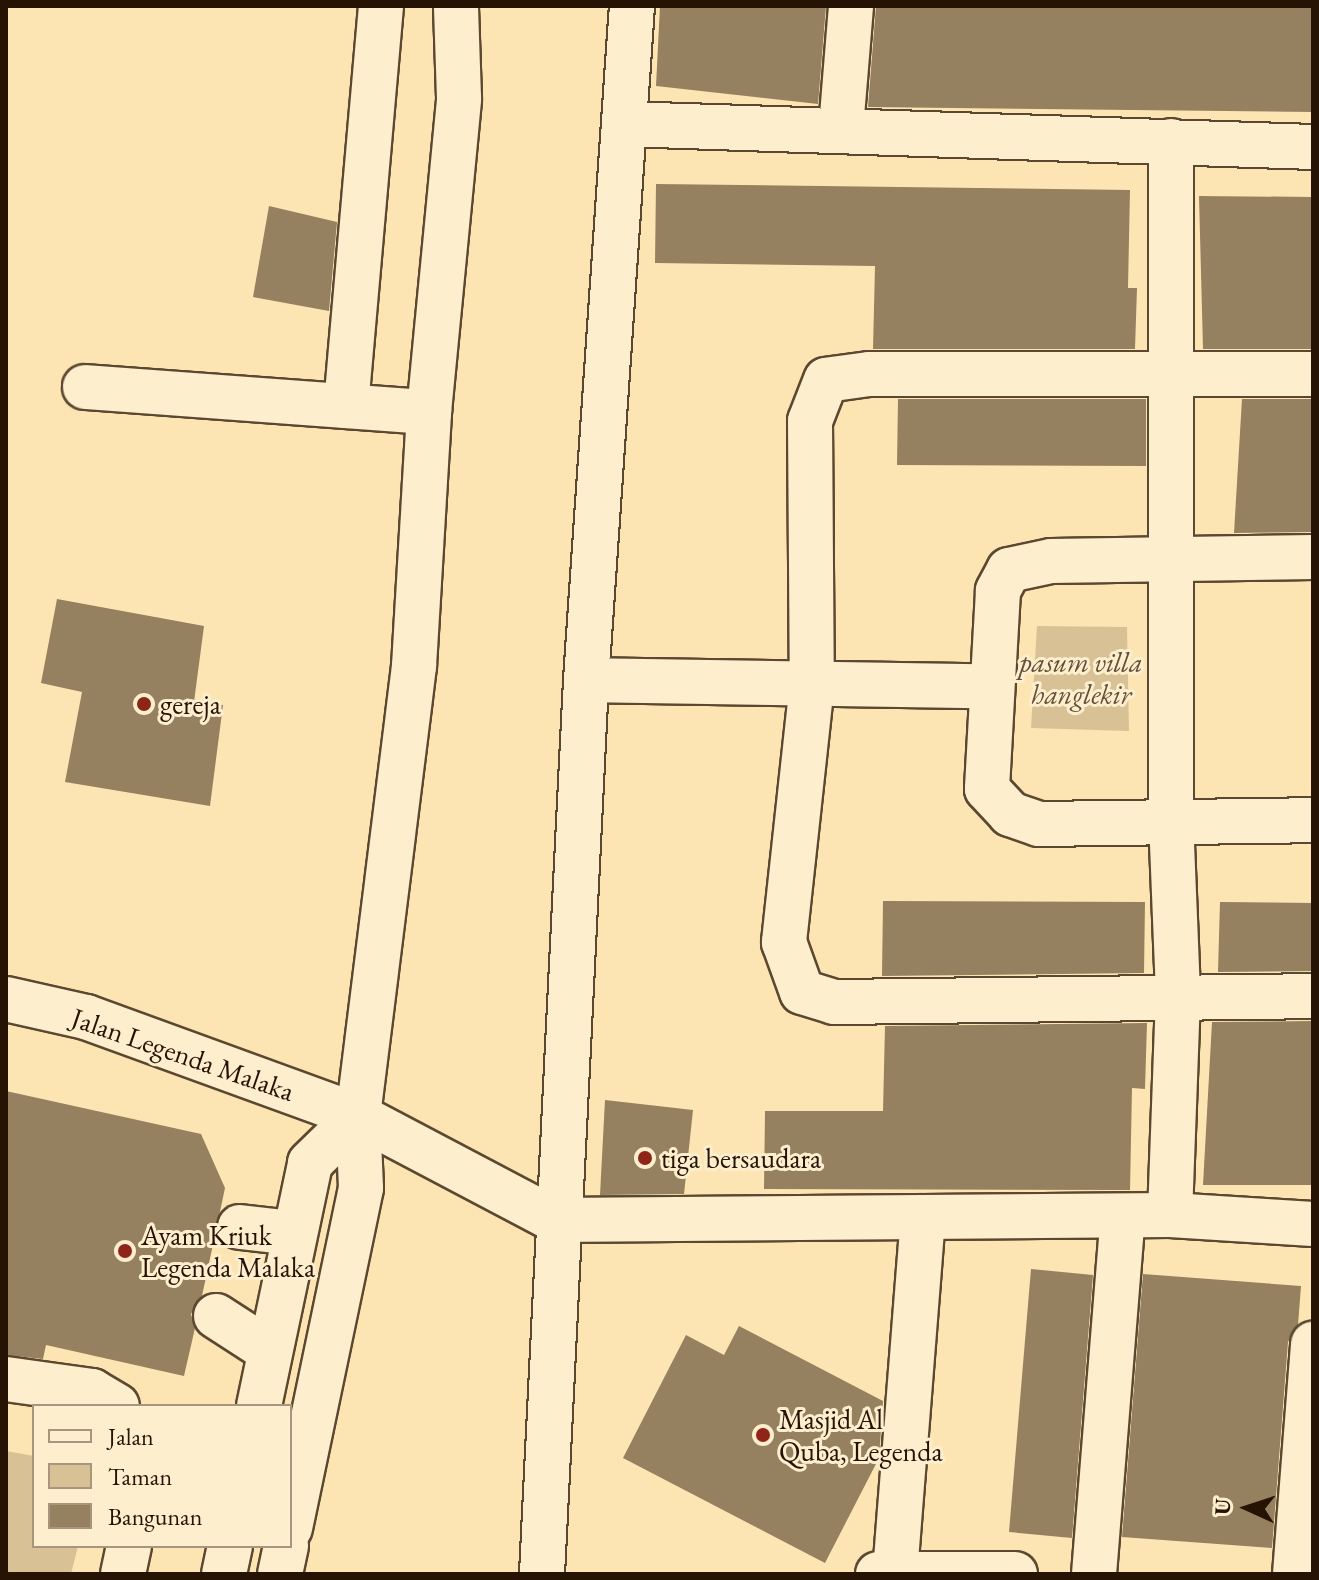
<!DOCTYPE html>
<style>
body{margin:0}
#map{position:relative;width:1319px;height:1580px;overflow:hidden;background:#fce5b3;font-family:"EB Garamond",serif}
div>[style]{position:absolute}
.green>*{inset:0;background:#d8c195}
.building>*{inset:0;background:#95805f}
.roads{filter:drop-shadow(2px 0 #5c4830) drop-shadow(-2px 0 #5c4830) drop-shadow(0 2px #5c4830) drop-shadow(0 -2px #5c4830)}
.minor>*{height:44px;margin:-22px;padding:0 22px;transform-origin:22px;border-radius:22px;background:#fdeece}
.dots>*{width:22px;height:22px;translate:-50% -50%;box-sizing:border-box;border:4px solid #fdeece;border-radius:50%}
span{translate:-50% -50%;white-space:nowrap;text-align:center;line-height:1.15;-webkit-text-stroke:6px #fdeece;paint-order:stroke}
.park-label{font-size:28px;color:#645037;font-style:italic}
.poi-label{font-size:28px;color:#261304}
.left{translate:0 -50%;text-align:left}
.street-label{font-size:28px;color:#261304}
.frame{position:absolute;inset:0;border:8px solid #261304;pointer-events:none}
.legend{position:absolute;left:32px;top:1404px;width:260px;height:144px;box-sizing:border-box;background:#fdeece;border:2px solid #a7967d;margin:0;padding:10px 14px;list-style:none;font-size:24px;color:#261304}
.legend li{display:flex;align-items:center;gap:16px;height:40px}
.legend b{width:40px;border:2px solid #a7967d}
.north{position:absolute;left:1207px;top:1468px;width:80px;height:80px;-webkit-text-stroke:6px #fdeece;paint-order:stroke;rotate:273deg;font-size:22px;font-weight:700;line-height:32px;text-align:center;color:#261304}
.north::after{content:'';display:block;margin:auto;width:28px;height:36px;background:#261304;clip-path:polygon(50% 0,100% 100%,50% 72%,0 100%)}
</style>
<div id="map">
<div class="green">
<i style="clip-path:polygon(1037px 626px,1127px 627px,1129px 731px,1031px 728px)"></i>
<i style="clip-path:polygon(6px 1451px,34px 1456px,34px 1546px,78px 1546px,71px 1574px,6px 1574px)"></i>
</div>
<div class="building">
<i style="clip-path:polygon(660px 6px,826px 6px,818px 104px,656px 86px)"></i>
<i style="clip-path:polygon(876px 6px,1313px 6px,1313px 112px,868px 107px)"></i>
<i style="clip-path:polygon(656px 184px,1130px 190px,1128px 288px,1137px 288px,1135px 349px,873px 349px,875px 266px,655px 263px)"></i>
<i style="clip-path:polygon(1199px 196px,1313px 197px,1313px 349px,1203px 349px)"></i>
<i style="clip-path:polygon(269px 206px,337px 222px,329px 311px,253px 297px)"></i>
<i style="clip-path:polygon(898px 399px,1146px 399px,1146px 466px,897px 465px)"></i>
<i style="clip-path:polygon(1242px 399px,1313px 399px,1313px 532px,1234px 533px)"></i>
<i style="clip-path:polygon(57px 599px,204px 626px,194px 702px,223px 705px,210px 806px,65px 782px,82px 692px,41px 683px)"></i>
<i style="clip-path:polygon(883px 901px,1145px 902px,1144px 973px,882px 976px)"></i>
<i style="clip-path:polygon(1220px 902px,1313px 903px,1313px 971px,1218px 972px)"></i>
<i style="clip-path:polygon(1313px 1021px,1313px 1185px,1203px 1185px,1212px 1022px)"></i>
<i style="clip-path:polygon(1147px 1023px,1145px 1089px,1132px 1088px,1130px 1190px,764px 1189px,765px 1111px,883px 1111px,885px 1026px)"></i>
<i style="clip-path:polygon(6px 1091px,201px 1134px,225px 1188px,202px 1296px,191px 1314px,195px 1328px,184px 1376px,46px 1345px,43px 1359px,6px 1355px)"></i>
<i style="clip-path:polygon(605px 1100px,693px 1110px,684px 1194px,600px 1195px)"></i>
<i style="clip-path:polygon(1031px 1269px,1093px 1275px,1072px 1538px,1009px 1532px)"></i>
<i style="clip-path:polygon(1143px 1274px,1301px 1286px,1298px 1325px,1288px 1342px,1272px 1548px,1122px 1537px)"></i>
<i style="clip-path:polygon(739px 1326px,883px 1401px,879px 1458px,825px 1563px,623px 1458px,686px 1335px,724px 1355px)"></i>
</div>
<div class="roads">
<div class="minor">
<i style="left:624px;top:124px;width:689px;rotate:1.91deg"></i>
<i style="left:841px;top:128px;width:122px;rotate:-85.3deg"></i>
<i style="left:1313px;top:374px;width:444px;rotate:180deg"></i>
<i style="left:869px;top:374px;width:43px;rotate:172.1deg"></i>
<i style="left:826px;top:380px;width:44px;rotate:111.3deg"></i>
<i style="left:810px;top:421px;width:263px;rotate:89.6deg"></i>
<i style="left:812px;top:684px;width:260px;rotate:96.2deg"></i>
<i style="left:784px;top:942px;width:53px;rotate:70.2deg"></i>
<i style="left:802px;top:992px;width:34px;rotate:17deg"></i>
<i style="left:834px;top:1002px;width:479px;rotate:-0.7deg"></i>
<i style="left:85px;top:387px;width:345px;rotate:4.2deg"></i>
<i style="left:346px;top:406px;width:402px;rotate:-85deg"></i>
<i style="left:1313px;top:557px;width:262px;rotate:179.1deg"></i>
<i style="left:1051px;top:561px;width:43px;rotate:167.9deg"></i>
<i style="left:1009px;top:570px;width:24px;rotate:118deg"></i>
<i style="left:998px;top:591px;width:198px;rotate:93.2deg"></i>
<i style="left:987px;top:789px;width:34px;rotate:47deg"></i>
<i style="left:1010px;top:814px;width:31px;rotate:19deg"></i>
<i style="left:1039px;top:824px;width:274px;rotate:-0.8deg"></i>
<i style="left:586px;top:680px;width:404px;rotate:0.9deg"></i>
<i style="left:6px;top:999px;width:82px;rotate:12.7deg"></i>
<i style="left:86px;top:1017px;width:289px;rotate:20deg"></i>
<i style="left:358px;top:1116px;width:223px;rotate:27.8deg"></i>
<i style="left:555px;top:1220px;width:615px;rotate:-0.47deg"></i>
<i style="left:1170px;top:1215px;width:143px;rotate:3.6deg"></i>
<i style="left:1170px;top:1215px;width:222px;rotate:-87.9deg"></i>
<i style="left:1178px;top:993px;width:172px;rotate:-92.3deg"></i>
<i style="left:1171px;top:821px;width:680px;rotate:-90deg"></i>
<i style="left:240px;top:1227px;width:53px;rotate:6.5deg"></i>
<i style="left:216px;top:1316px;width:64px;rotate:32.9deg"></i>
<i style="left:6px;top:1379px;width:87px;rotate:7.9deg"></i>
<i style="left:92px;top:1391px;width:29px;rotate:31deg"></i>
<i style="left:259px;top:1406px;width:248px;rotate:-78.1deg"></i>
<i style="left:310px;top:1163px;width:67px;rotate:-44.4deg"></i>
<i style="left:290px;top:1528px;width:347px;rotate:-78.2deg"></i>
<i style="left:361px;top:1188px;width:72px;rotate:-92.4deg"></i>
<i style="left:358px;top:1116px;width:453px;rotate:-82.9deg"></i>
<i style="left:414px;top:666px;width:254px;rotate:-86.6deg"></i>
<i style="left:429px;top:412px;width:315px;rotate:-84.5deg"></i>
<i style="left:459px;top:98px;width:92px;rotate:-91.9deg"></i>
<i style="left:895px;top:1573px;width:357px;rotate:-85.5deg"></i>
<i style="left:123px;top:1574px;width:29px;rotate:-78deg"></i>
<i style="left:224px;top:1574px;width:29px;rotate:-78deg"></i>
<i style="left:280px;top:1574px;width:29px;rotate:-78deg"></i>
<i style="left:542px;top:1574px;width:895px;rotate:-87.18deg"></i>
<i style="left:586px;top:680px;width:676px;rotate:-86.1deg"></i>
<i style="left:878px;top:1574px;width:137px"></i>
<i style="left:1094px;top:1574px;width:359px;rotate:-85.4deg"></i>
<i style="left:1295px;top:1574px;width:231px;rotate:-85.5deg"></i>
</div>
</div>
<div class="dots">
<i style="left:144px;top:704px;background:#8f2418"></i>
<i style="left:645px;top:1158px;background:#8f2418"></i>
<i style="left:125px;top:1251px;background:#8f2418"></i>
<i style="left:763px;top:1435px;background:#8f2418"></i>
</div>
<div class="park-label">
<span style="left:1081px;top:678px">pasum villa<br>hanglekir</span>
</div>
<div class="poi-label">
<span class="left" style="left:160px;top:704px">gereja</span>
<span class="left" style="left:661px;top:1158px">tiga bersaudara</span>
<span class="left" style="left:141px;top:1251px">Ayam Kriuk<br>Legenda Malaka</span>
<span class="left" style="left:779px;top:1435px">Masjid Al<br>Quba, Legenda</span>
</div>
<div class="street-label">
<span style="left:183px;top:1054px;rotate:19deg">Jalan Legenda Malaka</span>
</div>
<div class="frame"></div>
<ul class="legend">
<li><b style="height:10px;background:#fdeece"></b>Jalan</li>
<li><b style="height:22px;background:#d8c195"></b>Taman</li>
<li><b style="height:22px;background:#95805f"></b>Bangunan</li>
</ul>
<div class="north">U</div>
</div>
